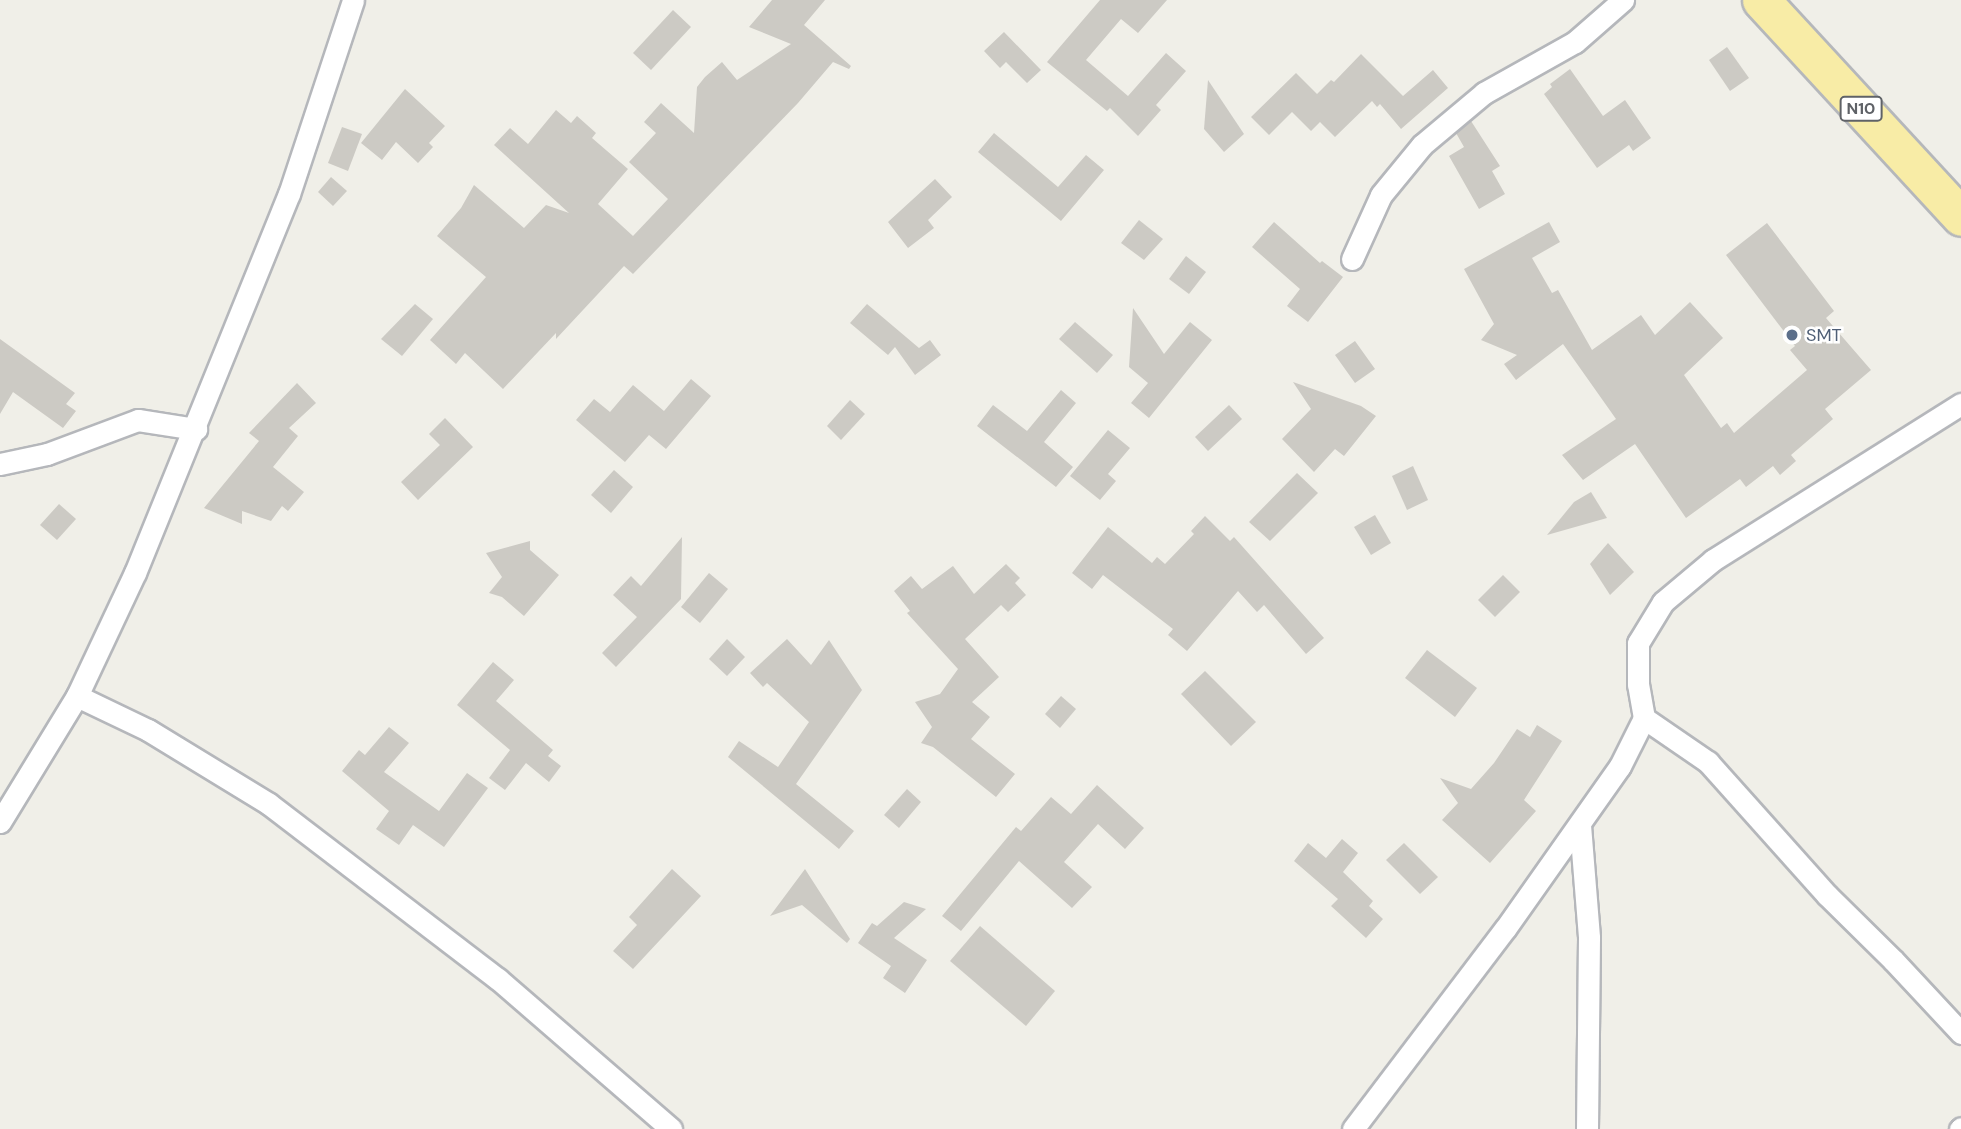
<!DOCTYPE html>
<style>
body{margin:0}
#map{position:relative;width:1961px;height:1129px;overflow:hidden;background:#f0efe8;font-family:"DM Sans",sans-serif}
div>[style]{position:absolute}
.building>*{inset:0;background:#cccac4}
.roads{filter:drop-shadow(2px 0 #b5b7bb) drop-shadow(-2px 0 #b5b7bb) drop-shadow(0 2px #b5b7bb) drop-shadow(0 -2px #b5b7bb)}
.minor>*{height:21px;margin:-10.5px;padding:0 10.5px;transform-origin:10.5px;border-radius:10.5px;background:#fff}
.trunk>*{height:37px;margin:-18.5px;padding:0 18.5px;transform-origin:18.5px;border-radius:18.5px;background:#f8eca6}
.dots>*{width:19px;height:19px;translate:-50% -50%;box-sizing:border-box;border:4px solid #fff;border-radius:50%}
span{translate:-50% -50%;white-space:nowrap;text-align:center;line-height:1.15;-webkit-text-stroke:5px #fff;paint-order:stroke}
.shield-label span{padding:2px 5px;background:#fff;border:2px solid;border-radius:5px;-webkit-text-stroke-width:0}
.shield-label{font-size:16px;color:#5f6267;font-weight:700}
.service-label{font-size:18px;color:#4e5e75}
.left{translate:0 -50%;text-align:left}
</style>
<div id="map">
<div class="building">
<i style="clip-path:polygon(772px 0,825px 0,804px 25px,851px 66px,849px 69px,833px 62px,798px 103px,633px 274px,624px 266px,556px 339px,556px 333px,503px 389px,465px 353px,456px 364px,430px 340px,486px 277px,437px 236px,461px 208px,474px 185px,524px 228px,546px 205px,569px 213px,494px 145px,510px 128px,528px 144px,556px 110px,571px 123px,577px 116px,596px 133px,592px 138px,628px 169px,598px 204px,633px 236px,668px 199px,629px 162px,656px 133px,644px 122px,661px 103px,694px 133px,697px 87px,705px 77px,722px 62px,737px 80px,791px 44px,749px 27px)"></i>
<i style="clip-path:polygon(1100px 0,1167px 0,1138px 33px,1121px 19px,1086px 60px,1128px 96px,1166px 53px,1186px 71px,1156px 105px,1161px 110px,1138px 136px,1110px 108px,1107px 111px,1047px 62px)"></i>
<i style="clip-path:polygon(673px 10px,691px 27px,651px 70px,633px 53px)"></i>
<i style="clip-path:polygon(1004px 32px,1041px 70px,1027px 83px,1006px 62px,1000px 68px,984px 51px)"></i>
<i style="clip-path:polygon(1727px 47px,1749px 78px,1730px 91px,1709px 60px)"></i>
<i style="clip-path:polygon(1361px 54px,1403px 96px,1433px 70px,1448px 88px,1401px 129px,1380px 104px,1377px 107px,1372px 101px,1335px 137px,1320px 122px,1311px 131px,1292px 112px,1269px 135px,1251px 117px,1296px 73px,1317px 94px,1331px 80px,1334px 82px)"></i>
<i style="clip-path:polygon(1570px 69px,1603px 116px,1625px 100px,1651px 138px,1633px 151px,1629px 145px,1597px 168px,1544px 94px,1552px 87px,1550px 84px)"></i>
<i style="clip-path:polygon(1208px 80px,1244px 134px,1224px 152px,1204px 129px)"></i>
<i style="clip-path:polygon(405px 89px,445px 126px,429px 143px,433px 147px,418px 163px,396px 142px,382px 160px,361px 143px)"></i>
<i style="clip-path:polygon(1471px 121px,1500px 166px,1492px 171px,1505px 194px,1479px 209px,1449px 156px,1464px 147px,1456px 133px)"></i>
<i style="clip-path:polygon(342px 127px,362px 134px,348px 171px,328px 163px)"></i>
<i style="clip-path:polygon(994px 133px,1058px 187px,1086px 155px,1104px 170px,1061px 221px,978px 152px)"></i>
<i style="clip-path:polygon(331px 177px,347px 191px,333px 206px,318px 192px)"></i>
<i style="clip-path:polygon(935px 179px,952px 197px,928px 220px,934px 228px,908px 248px,888px 222px)"></i>
<i style="clip-path:polygon(1139px 220px,1163px 239px,1144px 260px,1121px 243px)"></i>
<i style="clip-path:polygon(1274px 222px,1320px 263px,1322px 261px,1343px 277px,1308px 322px,1287px 306px,1300px 289px,1252px 247px)"></i>
<i style="clip-path:polygon(1549px 222px,1560px 242px,1532px 258px,1552px 293px,1558px 290px,1592px 350px,1641px 315px,1655px 335px,1690px 302px,1723px 338px,1684px 375px,1721px 428px,1727px 423px,1734px 433px,1807px 370px,1790px 350px,1795px 346px,1726px 255px,1767px 223px,1834px 311px,1826px 318px,1871px 370px,1825px 409px,1833px 419px,1791px 455px,1796px 461px,1780px 475px,1773px 466px,1746px 487px,1740px 479px,1686px 518px,1635px 444px,1583px 480px,1562px 455px,1616px 419px,1563px 344px,1516px 380px,1504px 364px,1517px 355px,1481px 340px,1494px 324px,1464px 269px)"></i>
<i style="clip-path:polygon(1186px 256px,1206px 272px,1189px 294px,1169px 279px)"></i>
<i style="clip-path:polygon(415px 304px,433px 319px,402px 356px,381px 339px)"></i>
<i style="clip-path:polygon(867px 304px,919px 348px,930px 340px,941px 355px,915px 375px,895px 347px,888px 355px,850px 323px)"></i>
<i style="clip-path:polygon(1133px 308px,1164px 354px,1190px 322px,1212px 340px,1149px 418px,1131px 403px,1148px 383px,1129px 367px)"></i>
<i style="clip-path:polygon(1075px 322px,1113px 355px,1097px 373px,1059px 339px)"></i>
<i style="clip-path:polygon(0 339px,75px 393px,66px 404px,76px 411px,63px 428px,13px 392px,0 414px)"></i>
<i style="clip-path:polygon(1355px 341px,1375px 369px,1355px 383px,1335px 355px)"></i>
<i style="clip-path:polygon(691px 379px,711px 396px,666px 449px,649px 435px,625px 462px,576px 420px,594px 399px,610px 412px,633px 385px,664px 411px)"></i>
<i style="clip-path:polygon(1293px 382px,1361px 406px,1376px 416px,1344px 456px,1335px 449px,1314px 472px,1282px 439px,1311px 409px)"></i>
<i style="clip-path:polygon(297px 383px,316px 403px,289px 428px,298px 436px,273px 467px,304px 492px,288px 511px,282px 506px,271px 521px,242px 511px,242px 524px,204px 508px,259px 441px,249px 433px)"></i>
<i style="clip-path:polygon(1061px 390px,1076px 403px,1044px 442px,1073px 467px,1056px 487px,977px 426px,993px 405px,1027px 431px)"></i>
<i style="clip-path:polygon(850px 400px,865px 414px,841px 440px,827px 426px)"></i>
<i style="clip-path:polygon(1229px 405px,1242px 419px,1208px 451px,1195px 437px)"></i>
<i style="clip-path:polygon(445px 418px,473px 447px,418px 500px,401px 482px,440px 445px,429px 434px)"></i>
<i style="clip-path:polygon(1108px 430px,1130px 448px,1108px 474px,1116px 481px,1100px 500px,1070px 476px)"></i>
<i style="clip-path:polygon(1413px 466px,1428px 500px,1407px 510px,1392px 476px)"></i>
<i style="clip-path:polygon(614px 470px,633px 487px,611px 513px,591px 495px)"></i>
<i style="clip-path:polygon(1297px 473px,1318px 493px,1270px 541px,1249px 522px)"></i>
<i style="clip-path:polygon(1591px 492px,1607px 518px,1547px 535px,1574px 502px)"></i>
<i style="clip-path:polygon(59px 504px,76px 519px,57px 540px,40px 525px)"></i>
<i style="clip-path:polygon(1375px 515px,1391px 543px,1371px 555px,1354px 527px)"></i>
<i style="clip-path:polygon(1205px 516px,1230px 541px,1234px 537px,1324px 638px,1306px 654px,1264px 605px,1257px 612px,1238px 591px,1187px 651px,1168px 635px,1173px 629px,1103px 575px,1092px 589px,1072px 573px,1108px 527px,1152px 563px,1157px 557px,1165px 564px,1194px 534px,1191px 531px)"></i>
<i style="clip-path:polygon(682px 537px,681px 599px,616px 667px,602px 653px,637px 617px,613px 595px,631px 576px,641px 586px)"></i>
<i style="clip-path:polygon(530px 541px,530px 550px,559px 575px,524px 616px,502px 597px,489px 593px,502px 577px,486px 553px)"></i>
<i style="clip-path:polygon(1608px 543px,1634px 572px,1610px 595px,1590px 564px)"></i>
<i style="clip-path:polygon(1006px 564px,1020px 578px,1015px 583px,1026px 595px,1008px 612px,1001px 605px,965px 639px,999px 677px,972px 702px,990px 717px,971px 739px,1015px 774px,996px 797px,933px 747px,921px 743px,932px 727px,915px 702px,940px 694px,958px 669px,907px 613px,910px 611px,894px 591px,911px 576px,922px 589px,953px 566px,974px 594px)"></i>
<i style="clip-path:polygon(709px 573px,728px 589px,700px 623px,681px 607px)"></i>
<i style="clip-path:polygon(1503px 575px,1520px 592px,1495px 617px,1478px 600px)"></i>
<i style="clip-path:polygon(727px 639px,745px 657px,727px 676px,709px 659px)"></i>
<i style="clip-path:polygon(787px 639px,811px 665px,829px 640px,862px 690px,796px 784px,854px 831px,839px 849px,728px 757px,739px 741px,778px 767px,809px 722px,767px 683px,763px 687px,750px 673px)"></i>
<i style="clip-path:polygon(1427px 650px,1477px 688px,1455px 717px,1405px 678px)"></i>
<i style="clip-path:polygon(493px 662px,514px 680px,496px 701px,553px 750px,548px 756px,561px 766px,549px 782px,526px 763px,505px 790px,489px 778px,510px 750px,457px 705px)"></i>
<i style="clip-path:polygon(1205px 671px,1256px 722px,1231px 746px,1181px 694px)"></i>
<i style="clip-path:polygon(1061px 696px,1076px 709px,1060px 728px,1045px 714px)"></i>
<i style="clip-path:polygon(1537px 725px,1562px 741px,1524px 800px,1536px 811px,1490px 863px,1442px 820px,1458px 803px,1440px 778px,1471px 789px,1494px 763px,1517px 729px,1530px 737px)"></i>
<i style="clip-path:polygon(389px 727px,409px 743px,384px 772px,439px 811px,467px 773px,488px 788px,444px 847px,413px 825px,399px 845px,376px 829px,389px 811px,342px 771px,359px 750px,365px 755px)"></i>
<i style="clip-path:polygon(1097px 785px,1144px 828px,1125px 849px,1098px 824px,1064px 862px,1092px 887px,1072px 908px,1019px 861px,961px 931px,942px 916px,1016px 827px,1021px 831px,1051px 797px,1071px 814px)"></i>
<i style="clip-path:polygon(907px 789px,921px 802px,899px 828px,884px 815px)"></i>
<i style="clip-path:polygon(1342px 839px,1358px 853px,1343px 872px,1373px 901px,1369px 906px,1383px 919px,1366px 938px,1331px 906px,1338px 899px,1294px 861px,1308px 843px,1326px 858px)"></i>
<i style="clip-path:polygon(1404px 843px,1438px 877px,1420px 894px,1386px 860px)"></i>
<i style="clip-path:polygon(672px 869px,701px 896px,633px 969px,613px 951px,637px 925px,629px 917px)"></i>
<i style="clip-path:polygon(805px 869px,850px 939px,847px 943px,802px 905px,770px 916px)"></i>
<i style="clip-path:polygon(904px 902px,926px 909px,894px 938px,927px 960px,905px 993px,883px 978px,891px 966px,858px 943px,872px 923px,877px 926px)"></i>
<i style="clip-path:polygon(980px 926px,1055px 991px,1026px 1026px,950px 961px)"></i>
</div>
<div class="roads">
<div class="minor">
<i style="left:1352px;top:259px;width:70px;rotate:-65.6deg"></i>
<i style="left:1381px;top:195px;width:65px;rotate:-50.6deg"></i>
<i style="left:1422px;top:145px;width:81px;rotate:-40deg"></i>
<i style="left:1484px;top:93px;width:104px;rotate:-29.3deg"></i>
<i style="left:1575px;top:42px;width:64px;rotate:-41.2deg"></i>
<i style="left:0;top:464px;width:48px;rotate:-12deg"></i>
<i style="left:47px;top:454px;width:97px;rotate:-20.5deg"></i>
<i style="left:138px;top:420px;width:59px;rotate:8.8deg"></i>
<i style="left:77px;top:696px;width:79px;rotate:25.6deg"></i>
<i style="left:148px;top:730px;width:142px;rotate:31.4deg"></i>
<i style="left:269px;top:804px;width:288px;rotate:37.4deg"></i>
<i style="left:498px;top:979px;width:229px;rotate:40.9deg"></i>
<i style="left:1644px;top:718px;width:78px;rotate:34.5deg"></i>
<i style="left:1708px;top:762px;width:178px;rotate:48.2deg"></i>
<i style="left:1827px;top:895px;width:93px;rotate:44.6deg"></i>
<i style="left:1893px;top:960px;width:100px;rotate:47deg"></i>
<i style="left:0;top:822px;width:148px;rotate:-58.6deg"></i>
<i style="left:77px;top:696px;width:136px;rotate:-64.8deg"></i>
<i style="left:135px;top:573px;width:409px;rotate:-67.9deg"></i>
<i style="left:289px;top:194px;width:204px;rotate:-71.7deg"></i>
<i style="left:1580px;top:825px;width:113px;rotate:85.4deg"></i>
<i style="left:1589px;top:938px;width:191px;rotate:90.6deg"></i>
<i style="left:1353px;top:1129px;width:251px;rotate:-52.8deg"></i>
<i style="left:1505px;top:929px;width:199px;rotate:-54.8deg"></i>
<i style="left:1620px;top:766px;width:54px;rotate:-63.4deg"></i>
<i style="left:1644px;top:718px;width:35px;rotate:-100deg"></i>
<i style="left:1638px;top:684px;width:41px;rotate:-90deg"></i>
<i style="left:1638px;top:643px;width:48px;rotate:-58.6deg"></i>
<i style="left:1663px;top:602px;width:65px;rotate:-40deg"></i>
<i style="left:1713px;top:560px;width:293px;rotate:-32.2deg"></i>
<i style="left:1960px;top:1129px;width:1px;rotate:-45deg"></i>
</div>
<div class="trunk">
<i style="left:1761px;top:0;width:295px;rotate:47.3deg"></i>
</div>
</div>
<div class="dots">
<i style="left:1792px;top:335px;background:#5c6f8a"></i>
</div>
<div class="shield-label">
<span style="left:1861px;top:109px">N10</span>
</div>
<div class="service-label">
<span class="left" style="left:1806px;top:335px">SMT</span>
</div>
</div>
